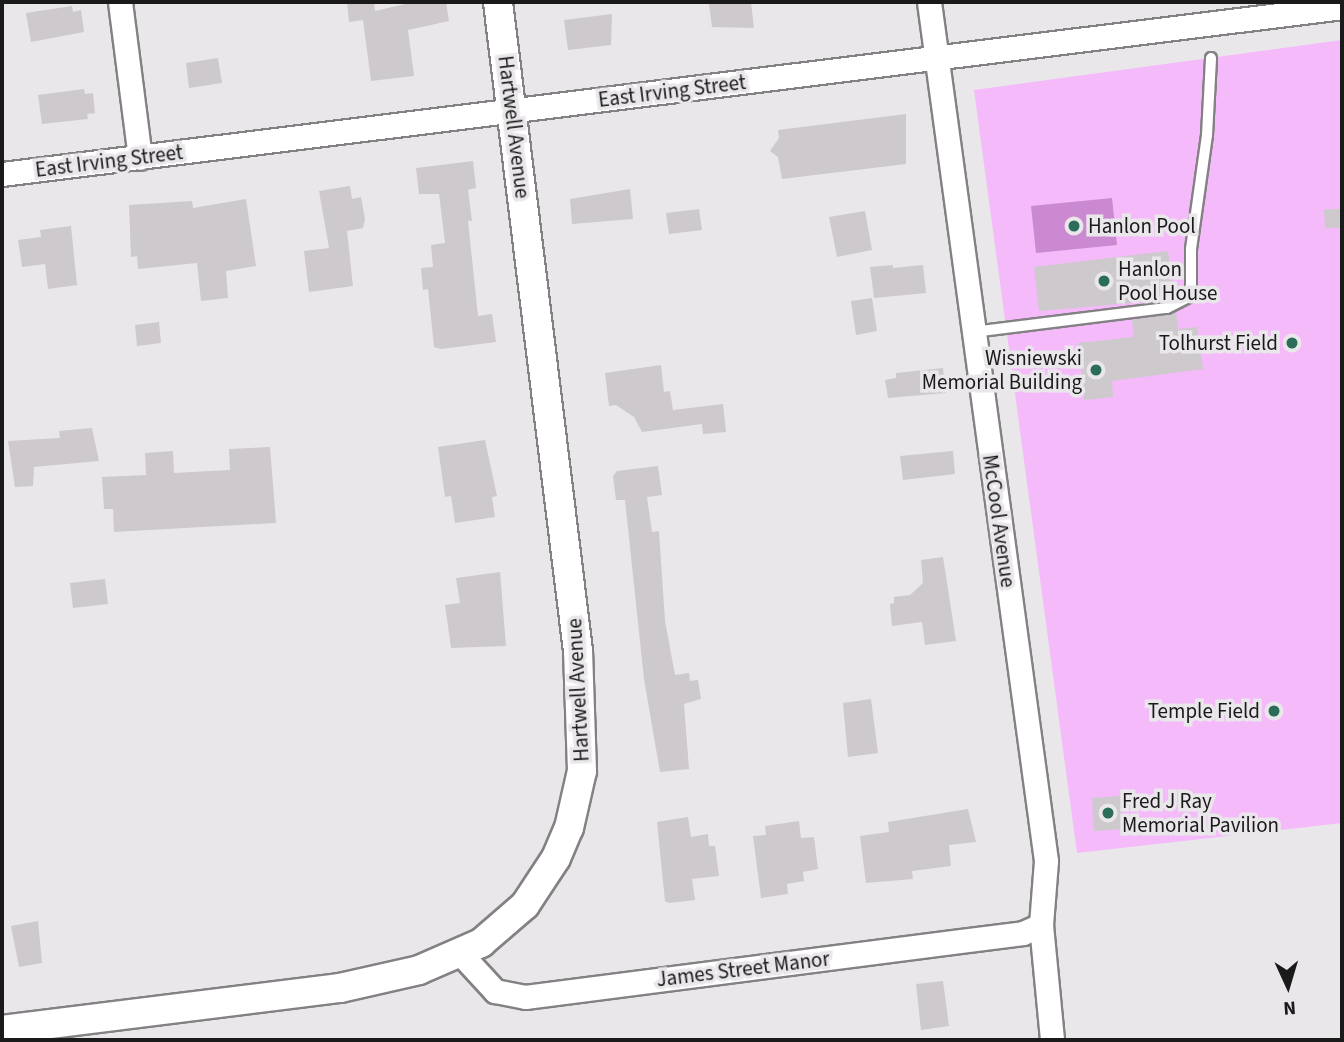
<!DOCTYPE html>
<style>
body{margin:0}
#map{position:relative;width:1344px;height:1042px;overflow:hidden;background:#eae7eb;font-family:"Source Sans 3",sans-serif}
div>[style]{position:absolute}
.green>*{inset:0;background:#f5bafa}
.water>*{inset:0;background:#ca89d0}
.building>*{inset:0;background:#cdc9cd}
.roads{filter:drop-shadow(2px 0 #848184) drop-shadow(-2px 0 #848184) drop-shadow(0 2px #848184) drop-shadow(0 -2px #848184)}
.service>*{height:10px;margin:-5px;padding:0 5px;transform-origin:5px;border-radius:5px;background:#fff}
.minor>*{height:23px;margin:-11.5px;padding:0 11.5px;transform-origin:11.5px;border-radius:11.5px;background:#fff}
.tertiary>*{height:28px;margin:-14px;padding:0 14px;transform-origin:14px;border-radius:14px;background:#fff}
.dots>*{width:19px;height:19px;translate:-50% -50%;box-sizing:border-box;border:4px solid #eae7eb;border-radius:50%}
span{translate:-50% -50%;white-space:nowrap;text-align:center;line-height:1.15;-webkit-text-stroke:7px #eae7eb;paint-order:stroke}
.street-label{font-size:21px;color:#1b1a1b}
.poi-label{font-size:21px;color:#1b1a1b}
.left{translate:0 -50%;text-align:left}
.right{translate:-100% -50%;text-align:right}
.frame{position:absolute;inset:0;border:4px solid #1b1a1b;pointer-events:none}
.north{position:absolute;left:1253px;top:951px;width:70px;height:70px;-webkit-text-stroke:5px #eae7eb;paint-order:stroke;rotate:176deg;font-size:19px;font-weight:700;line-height:28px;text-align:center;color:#1b1a1b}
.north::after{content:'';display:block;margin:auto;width:24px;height:32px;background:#1b1a1b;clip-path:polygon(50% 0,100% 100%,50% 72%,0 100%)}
</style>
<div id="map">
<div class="green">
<i style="clip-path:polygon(1342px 40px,1342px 823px,1077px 853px,974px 90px)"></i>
</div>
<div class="water">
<i style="clip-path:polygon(1112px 198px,1117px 245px,1036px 253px,1031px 206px)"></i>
</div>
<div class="building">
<i style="clip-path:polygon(347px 2px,374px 2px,375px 11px,414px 2px,446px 2px,449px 21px,408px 30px,414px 76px,371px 81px,363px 20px,349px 22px)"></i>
<i style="clip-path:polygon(720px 2px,751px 2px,754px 28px,712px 27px,709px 4px)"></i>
<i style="clip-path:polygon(72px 6px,73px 12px,81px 10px,84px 32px,31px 42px,26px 13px)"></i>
<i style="clip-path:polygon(612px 14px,611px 45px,568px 50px,564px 20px)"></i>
<i style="clip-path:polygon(218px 58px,222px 83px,189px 88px,186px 63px)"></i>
<i style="clip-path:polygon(84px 89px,85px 94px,93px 93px,95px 113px,87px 114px,88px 119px,42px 124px,38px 95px)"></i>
<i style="clip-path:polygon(906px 114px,906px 164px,782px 179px,778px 157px,770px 151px,779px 138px,778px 130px)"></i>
<i style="clip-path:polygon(473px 161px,476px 188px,468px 190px,472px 221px,468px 221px,478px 316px,492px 314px,496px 342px,441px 349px,434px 347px,428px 289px,423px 290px,421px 268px,433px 267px,431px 245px,445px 243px,439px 194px,419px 194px,416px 168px)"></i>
<i style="clip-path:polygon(350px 186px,352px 199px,361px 197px,365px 219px,363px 228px,347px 231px,353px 286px,309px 292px,304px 251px,329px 248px,319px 191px)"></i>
<i style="clip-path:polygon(630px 189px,633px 219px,572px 224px,570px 199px)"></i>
<i style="clip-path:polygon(246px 199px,256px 266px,226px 271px,228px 298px,201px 301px,197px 263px,138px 269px,137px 256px,131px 257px,129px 205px,192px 201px,193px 208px)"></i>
<i style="clip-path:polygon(699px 209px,702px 230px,669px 234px,666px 213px)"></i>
<i style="clip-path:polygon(1324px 209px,1342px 209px,1342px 228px,1325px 228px)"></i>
<i style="clip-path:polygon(865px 211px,872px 250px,837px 257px,829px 217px)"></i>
<i style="clip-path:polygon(71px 226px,77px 285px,48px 289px,45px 264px,22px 267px,18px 240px,41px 237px,40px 230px)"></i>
<i style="clip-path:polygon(1168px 251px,1174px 296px,1165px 300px,1039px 311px,1034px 267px)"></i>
<i style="clip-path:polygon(893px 265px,893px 268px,923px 265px,926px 293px,874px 298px,870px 267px)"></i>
<i style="clip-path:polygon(872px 298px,877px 331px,856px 335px,851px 301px)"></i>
<i style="clip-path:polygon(1176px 312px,1178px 329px,1197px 327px,1203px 369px,1112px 381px,1113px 397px,1084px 400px,1078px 343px,1134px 337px,1132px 320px)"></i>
<i style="clip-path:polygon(159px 322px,161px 343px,137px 346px,135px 325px)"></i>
<i style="clip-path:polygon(661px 365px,664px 392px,670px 391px,673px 410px,723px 404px,726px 432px,703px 434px,702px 424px,642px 432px,634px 417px,616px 405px,609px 406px,605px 373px)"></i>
<i style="clip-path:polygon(943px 368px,946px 393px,888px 398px,885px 380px,896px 378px,896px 373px)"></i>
<i style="clip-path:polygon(92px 428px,99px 461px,34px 467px,33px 486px,15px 487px,8px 441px,60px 438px,59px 431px)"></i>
<i style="clip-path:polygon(485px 440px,497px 496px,492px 497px,495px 517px,455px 523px,451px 496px,445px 497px,438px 447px)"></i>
<i style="clip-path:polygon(270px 447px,276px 523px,114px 532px,113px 509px,104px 509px,102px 477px,146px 475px,145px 453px,173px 451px,174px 473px,230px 470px,229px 449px)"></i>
<i style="clip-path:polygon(953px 451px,955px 474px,903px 480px,900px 456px)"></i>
<i style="clip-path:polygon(658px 466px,662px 495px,647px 497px,652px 532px,659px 531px,665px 621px,675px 675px,689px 673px,690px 681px,698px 680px,701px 699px,684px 704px,689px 769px,660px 772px,644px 679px,625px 500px,616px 500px,613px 476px,617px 471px)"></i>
<i style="clip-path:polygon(943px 557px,956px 641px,925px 645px,922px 622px,892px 626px,890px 604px,894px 603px,894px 597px,910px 595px,923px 583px,921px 560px)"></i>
<i style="clip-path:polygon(500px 572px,506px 646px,451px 648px,445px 605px,460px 603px,456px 578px)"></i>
<i style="clip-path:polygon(105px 579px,108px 604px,73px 608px,70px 583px)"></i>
<i style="clip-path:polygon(871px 699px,878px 753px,848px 757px,843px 703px)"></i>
<i style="clip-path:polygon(1121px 796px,1124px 829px,1094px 831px,1092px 798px)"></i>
<i style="clip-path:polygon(968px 809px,976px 842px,949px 845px,951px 866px,912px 871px,913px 879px,866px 883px,860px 836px,889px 832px,888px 822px)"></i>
<i style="clip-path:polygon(688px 817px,691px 837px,708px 834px,709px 846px,715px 846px,719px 876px,692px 879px,695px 900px,669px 903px,665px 901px,657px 822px)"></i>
<i style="clip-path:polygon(799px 821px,801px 838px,814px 837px,818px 869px,803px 872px,804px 881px,787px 884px,788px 894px,761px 898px,753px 836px,766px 835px,765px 826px)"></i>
<i style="clip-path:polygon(38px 921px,42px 963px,19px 967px,11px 926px)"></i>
<i style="clip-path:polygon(943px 981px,949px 1026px,921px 1030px,916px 984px)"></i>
</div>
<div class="roads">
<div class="service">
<i style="left:973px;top:332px;width:195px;rotate:-7.1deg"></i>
<i style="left:1167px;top:308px;width:27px;rotate:-27deg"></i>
<i style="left:1191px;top:296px;width:47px;rotate:-90deg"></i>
<i style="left:1191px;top:249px;width:115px;rotate:-82deg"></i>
<i style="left:1207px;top:135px;width:77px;rotate:-87deg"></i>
</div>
<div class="minor">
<i style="left:120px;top:2px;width:157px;rotate:82.7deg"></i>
<i style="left:929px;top:2px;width:867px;rotate:82.24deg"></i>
<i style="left:1046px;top:861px;width:64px;rotate:94.5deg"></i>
<i style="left:1041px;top:925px;width:116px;rotate:84.5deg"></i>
<i style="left:2px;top:174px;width:1350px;rotate:-7.1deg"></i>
<i style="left:460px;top:953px;width:52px;rotate:47.4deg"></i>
<i style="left:495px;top:991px;width:31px;rotate:11deg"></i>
<i style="left:525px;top:997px;width:502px;rotate:-7.32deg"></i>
<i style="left:1023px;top:933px;width:20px;rotate:-24deg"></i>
</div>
<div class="tertiary">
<i style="left:2px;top:1030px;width:341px;rotate:-7.1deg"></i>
<i style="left:340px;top:988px;width:81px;rotate:-12.8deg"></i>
<i style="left:419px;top:970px;width:68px;rotate:-23.5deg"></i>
<i style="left:481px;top:943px;width:58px;rotate:-40.8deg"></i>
<i style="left:525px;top:905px;width:56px;rotate:-56.6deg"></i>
<i style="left:556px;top:858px;width:33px;rotate:-67deg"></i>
<i style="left:569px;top:828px;width:58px;rotate:-77.2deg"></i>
<i style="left:582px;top:771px;width:120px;rotate:-91.9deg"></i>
<i style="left:578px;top:651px;width:654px;rotate:-97.03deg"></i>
</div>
</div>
<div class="dots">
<i style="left:1074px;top:226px;background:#2b6c5b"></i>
<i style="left:1104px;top:281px;background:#2b6c5b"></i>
<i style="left:1292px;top:343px;background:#2b6c5b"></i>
<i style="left:1096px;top:370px;background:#2b6c5b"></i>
<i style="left:1274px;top:711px;background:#2b6c5b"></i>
<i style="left:1108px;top:813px;background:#2b6c5b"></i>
</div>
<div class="street-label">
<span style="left:672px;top:91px;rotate:-7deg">East Irving Street</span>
<span style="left:514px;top:127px;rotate:83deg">Hartwell Avenue</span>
<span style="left:109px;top:161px;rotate:-7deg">East Irving Street</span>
<span style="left:999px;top:521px;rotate:82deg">McCool Avenue</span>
<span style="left:578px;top:690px;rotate:-93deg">Hartwell Avenue</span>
<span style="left:743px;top:969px;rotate:-7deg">James Street Manor</span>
</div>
<div class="poi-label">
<span class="left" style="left:1088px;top:226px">Hanlon Pool</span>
<span class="left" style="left:1118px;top:281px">Hanlon<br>Pool House</span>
<span class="right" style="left:1278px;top:343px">Tolhurst Field</span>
<span class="right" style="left:1082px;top:370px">Wisniewski<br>Memorial Building</span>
<span class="right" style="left:1260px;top:711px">Temple Field</span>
<span class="left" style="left:1122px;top:813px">Fred J Ray<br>Memorial Pavilion</span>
</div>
<div class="frame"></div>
<div class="north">N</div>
</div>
